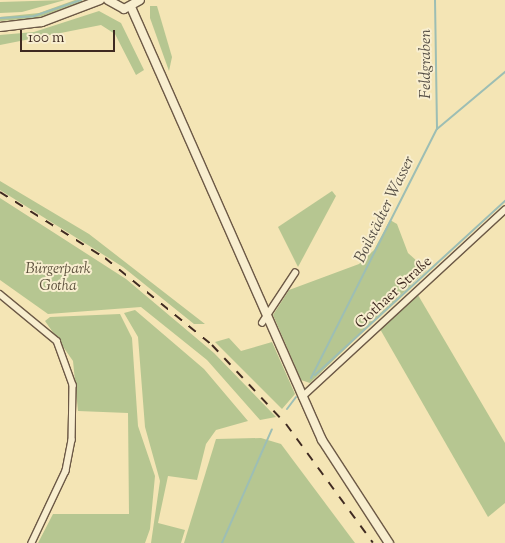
<!DOCTYPE html>
<meta charset="utf-8">
<style>
body{margin:0}
#map{position:relative;width:505px;height:543px;overflow:hidden;background:#f4e5b5;font-family:"Sorts Mill Goudy",serif}
div>[style]{position:absolute}
.green>*{inset:0;background:#b6c691}
.stream>*{height:2px;margin:-1px;padding:0 1px;transform-origin:1px;border-radius:1px;background:#9dbeb4}
.roads{filter:drop-shadow(1px 0 #6c5946) drop-shadow(-1px 0 #6c5946) drop-shadow(0 1px #6c5946) drop-shadow(0 -1px #6c5946)}
.street>*{height:5.5px;margin:-2.75px;padding:0 2.75px;transform-origin:2.75px;border-radius:2.75px;background:#f8eecf}
.secondary>*{height:8px;margin:-4px;padding:0 4px;transform-origin:4px;border-radius:4px;background:#f8eecf}
.rail>*{height:2px;margin-top:-1px;transform-origin:0;background:repeating-linear-gradient(90deg,#3f2a21 0 9px,transparent 0 18px)}
span{translate:-50% -50%;white-space:nowrap;text-align:center;line-height:1.15;-webkit-text-stroke:4px #f8eecf;paint-order:stroke}
.park-label{font-size:15px;color:#5d513d;font-style:italic}
.street-label{font-size:15px;color:#3f2a21}
.water-label{font-size:16px;color:#564f46;font-style:italic}
.scale{position:absolute;left:20px;top:30px;width:95px;height:22px;box-sizing:border-box;border:2px solid #3f2a21;border-top:0;padding-left:6px;font-size:15px;line-height:18px;white-space:nowrap;color:#3f2a21;-webkit-text-stroke:4px #f8eecf;paint-order:stroke}
</style>
<div id="map">
<div class="green">
<i style="clip-path:polygon(65px 0,22px 12px,0 13px,0 2px)"></i>
<i style="clip-path:polygon(75px 0,85px 1px,37px 18px,0 21px,0 17px,39px 13px)"></i>
<i style="clip-path:polygon(150px 6px,157px 6px,172px 57px,169px 71px,150px 18px)"></i>
<i style="clip-path:polygon(99px 11px,121px 23px,144px 70px,136px 75px,115px 34px,101px 25px,0 45px,0 35px,34px 32px)"></i>
<i style="clip-path:polygon(0 181px,89px 234px,205px 324px,194px 324px,123px 267px,0 190px)"></i>
<i style="clip-path:polygon(332px 191px,336px 196px,298px 267px,278px 227px)"></i>
<i style="clip-path:polygon(0 198px,126px 279px,214px 353px,276px 417px,260px 420px,207px 360px,141px 307px,48px 314px,0 280px)"></i>
<i style="clip-path:polygon(390px 220px,397px 224px,408px 253px,427px 270px,310px 383px,301px 380px,273px 315px,289px 290px,359px 264px,374px 250px)"></i>
<i style="clip-path:polygon(418px 295px,505px 443px,505px 503px,488px 517px,380px 329px)"></i>
<i style="clip-path:polygon(135px 310px,204px 369px,248px 421px,216px 430px,206px 444px,197px 480px,168px 476px,158px 523px,185px 530px,181px 543px,151px 543px,160px 481px,145px 427px,138px 337px,124px 313px)"></i>
<i style="clip-path:polygon(120px 314px,132px 338px,138px 426px,155px 476px,150px 529px,145px 543px,38px 543px,53px 514px,129px 514px,128px 413px,78px 411px,73px 361px,45px 321px,50px 317px)"></i>
<i style="clip-path:polygon(229px 338px,241px 351px,272px 342px,295px 394px,282px 409px,215px 342px)"></i>
<i style="clip-path:polygon(261px 438px,281px 444px,355px 543px,184px 543px,216px 439px)"></i>
</div>
<div class="stream">
<i style="left:435px;top:0;width:129px;rotate:89.1deg"></i>
<i style="left:0;top:18px;width:34px;rotate:-3deg"></i>
<i style="left:34px;top:16px;width:50px;rotate:-18.8deg"></i>
<i style="left:315px;top:375px;width:258px;rotate:-42.5deg"></i>
<i style="left:311px;top:378px;width:279px;rotate:-63.2deg"></i>
<i style="left:437px;top:129px;width:89px;rotate:-40deg"></i>
<i style="left:287px;top:409px;width:15px;rotate:-53deg"></i>
<i style="left:222px;top:543px;width:124px;rotate:-66.3deg"></i>
</div>
<div class="roads">
<div class="street">
<i style="left:0;top:294px;width:74px;rotate:39.5deg"></i>
<i style="left:57px;top:341px;width:47px;rotate:70deg"></i>
<i style="left:73px;top:385px;width:55px;rotate:91deg"></i>
<i style="left:72px;top:440px;width:32px;rotate:101deg"></i>
<i style="left:66px;top:471px;width:80px;rotate:115.3deg"></i>
<i style="left:262px;top:323px;width:60px;rotate:-56.6deg"></i>
<i style="left:302px;top:397px;width:276px;rotate:-42.7deg"></i>
</div>
<div class="secondary">
<i style="left:108px;top:0;width:18px;rotate:29deg"></i>
<i style="left:124px;top:9px;width:18px;rotate:-29deg"></i>
<i style="left:131px;top:7px;width:473px;rotate:66.2deg"></i>
<i style="left:322px;top:440px;width:123px;rotate:57deg"></i>
<i style="left:0;top:27px;width:42px;rotate:-6.8deg"></i>
<i style="left:42px;top:22px;width:62px;rotate:-20.8deg"></i>
</div>
</div>
<div class="rail">
<i style="left:0;top:192px;width:124px;rotate:32.2deg"></i>
<i style="left:105px;top:258px;width:138px;rotate:39.1deg"></i>
<i style="left:212px;top:345px;width:108px;rotate:46.9deg"></i>
<i style="left:286px;top:424px;width:147px;rotate:53.8deg"></i>
</div>
<div class="park-label">
<span style="left:58px;top:278px">Bürgerpark<br>Gotha</span>
</div>
<div class="street-label">
<span style="left:394px;top:293px;rotate:-43deg">Gothaer Straße</span>
</div>
<div class="water-label">
<span style="left:427px;top:64px;rotate:-90deg">Feldgraben</span>
<span style="left:386px;top:210px;rotate:-64deg">Boilstädter Wasser</span>
</div>
<div class="scale">100 m</div>
</div>
